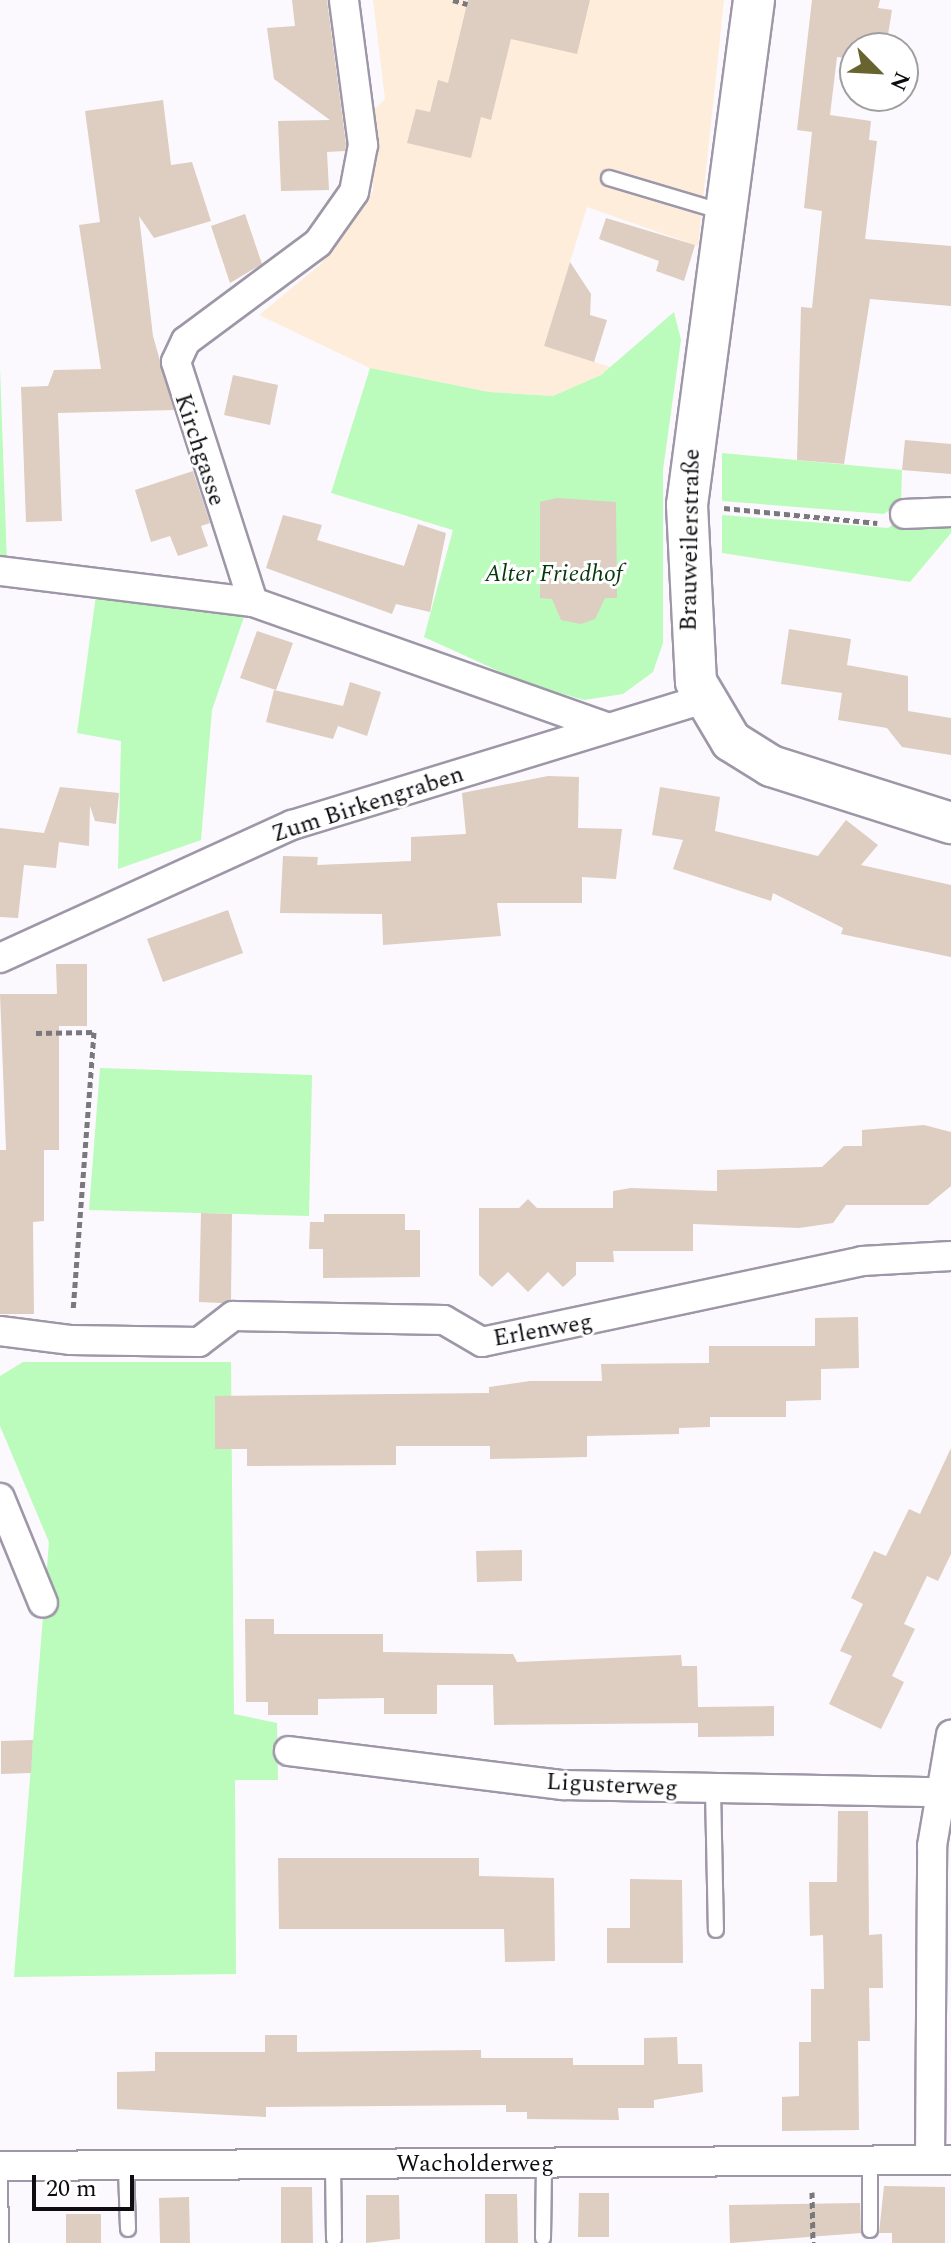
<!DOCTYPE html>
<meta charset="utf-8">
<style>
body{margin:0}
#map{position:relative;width:951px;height:2243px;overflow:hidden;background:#fbf9fd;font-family:Spectral,serif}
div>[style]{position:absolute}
.education>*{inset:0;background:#feeddb}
.green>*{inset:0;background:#bbfbbc}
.building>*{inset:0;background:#decdc1}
.path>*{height:5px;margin-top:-2.5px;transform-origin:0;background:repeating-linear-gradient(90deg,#7a787c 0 6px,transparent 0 10px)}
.roads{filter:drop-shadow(2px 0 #9e97a8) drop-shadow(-2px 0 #9e97a8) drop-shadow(0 2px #9e97a8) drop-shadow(0 -2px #9e97a8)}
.lane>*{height:14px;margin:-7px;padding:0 7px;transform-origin:7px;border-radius:7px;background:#fff}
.street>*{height:28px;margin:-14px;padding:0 14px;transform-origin:14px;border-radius:14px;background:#fff}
.secondary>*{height:40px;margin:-20px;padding:0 20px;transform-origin:20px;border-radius:20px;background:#fff}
span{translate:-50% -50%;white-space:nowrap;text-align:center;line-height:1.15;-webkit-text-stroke:6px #fff;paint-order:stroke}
.street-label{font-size:24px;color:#0e0c11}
.park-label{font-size:24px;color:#07380d;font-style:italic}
.north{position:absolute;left:839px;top:32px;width:80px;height:80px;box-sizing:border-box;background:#fff;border:2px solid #9f9ea0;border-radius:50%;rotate:114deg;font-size:22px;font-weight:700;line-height:32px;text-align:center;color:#0e0c11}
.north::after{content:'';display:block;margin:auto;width:28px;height:36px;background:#686430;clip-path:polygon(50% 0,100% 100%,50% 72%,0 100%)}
.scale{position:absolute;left:32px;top:2175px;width:102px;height:36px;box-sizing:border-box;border:4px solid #0e0c11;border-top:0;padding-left:10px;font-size:24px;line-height:28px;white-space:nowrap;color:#0e0c11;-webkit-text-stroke:6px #fff;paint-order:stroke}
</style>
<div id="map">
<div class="education">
<i style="clip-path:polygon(373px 0,724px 0,698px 246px,587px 207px,544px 346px,611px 367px,601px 375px,553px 396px,489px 392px,370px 368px,259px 315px,320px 265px,373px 191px,374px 110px,385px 99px)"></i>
</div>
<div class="green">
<i style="clip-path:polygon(674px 312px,681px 340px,663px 470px,663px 643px,653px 672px,623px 694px,584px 700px,525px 683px,424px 637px,453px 530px,331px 493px,370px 368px,489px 392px,553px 396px,601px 375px)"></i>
<i style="clip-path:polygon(0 368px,7px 563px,0 562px)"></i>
<i style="clip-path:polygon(722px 453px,902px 470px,901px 502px,884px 514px,722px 501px)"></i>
<i style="clip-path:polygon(722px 515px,888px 528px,905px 516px,951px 520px,951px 533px,910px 582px,722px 553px)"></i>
<i style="clip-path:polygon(96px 595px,245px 614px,212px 710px,201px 840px,118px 869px,121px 741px,77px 733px)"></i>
<i style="clip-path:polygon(100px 1068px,312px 1075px,309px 1216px,89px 1210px)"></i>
<i style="clip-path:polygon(23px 1362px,231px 1362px,234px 1714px,277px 1723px,278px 1780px,235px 1780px,236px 1974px,14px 1977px,49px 1542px,0 1426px,0 1376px)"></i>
</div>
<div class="building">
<i style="clip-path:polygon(292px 0,327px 0,346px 144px,345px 151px,327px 152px,329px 190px,281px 191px,278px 121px,330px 120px,274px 79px,267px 28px,295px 26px)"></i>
<i style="clip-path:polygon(468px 0,590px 0,577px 54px,511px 39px,491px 120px,481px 117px,471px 158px,407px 143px,416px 109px,430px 112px,438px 80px,448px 83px)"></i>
<i style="clip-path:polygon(812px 0,880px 0,878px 8px,892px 10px,887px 41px,863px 37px,855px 59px,837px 57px,830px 115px,871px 121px,869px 140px,877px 141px,865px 239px,951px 246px,951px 306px,870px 299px,844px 464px,797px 460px,801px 307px,812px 308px,822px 211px,804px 208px,812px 132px,797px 130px)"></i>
<i style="clip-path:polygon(163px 100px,171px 165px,192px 162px,211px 221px,154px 238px,139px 216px,153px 336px,174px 410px,58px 413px,62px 521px,26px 522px,21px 387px,48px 386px,54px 370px,101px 369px,79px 225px,100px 222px,85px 111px)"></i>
<i style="clip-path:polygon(245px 214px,262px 264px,230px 283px,211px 226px)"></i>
<i style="clip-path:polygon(606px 218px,695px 245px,684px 281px,656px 271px,659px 261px,599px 239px)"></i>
<i style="clip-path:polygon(570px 262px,591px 294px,590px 315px,607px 320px,594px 362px,544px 346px)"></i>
<i style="clip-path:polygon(233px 375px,278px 385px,270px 425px,224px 415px)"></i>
<i style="clip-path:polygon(905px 440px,951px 444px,951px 474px,902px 470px)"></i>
<i style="clip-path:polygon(193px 471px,210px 523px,201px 526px,208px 546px,178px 556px,170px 536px,151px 542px,135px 490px)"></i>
<i style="clip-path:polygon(557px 498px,616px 502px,617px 598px,605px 598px,595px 619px,581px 624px,561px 620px,552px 599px,540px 598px,540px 502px)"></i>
<i style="clip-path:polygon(283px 515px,322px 525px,317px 540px,404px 566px,418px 524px,446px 533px,430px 612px,396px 604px,392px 614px,266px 568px)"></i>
<i style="clip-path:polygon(789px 629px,851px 639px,847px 665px,908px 676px,908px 711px,951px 718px,951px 755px,902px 747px,887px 728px,838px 720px,842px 693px,781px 684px)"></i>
<i style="clip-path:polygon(257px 631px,293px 643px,276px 690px,240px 678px)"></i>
<i style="clip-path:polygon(350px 682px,381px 692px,367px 736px,338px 726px,333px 739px,266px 722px,274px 690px,343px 706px)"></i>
<i style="clip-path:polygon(548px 776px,579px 777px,578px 828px,622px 829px,616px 879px,582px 877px,582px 903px,497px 903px,501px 936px,383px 945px,382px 914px,280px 913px,283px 856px,318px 857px,317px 865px,411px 861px,411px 837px,466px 834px,462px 793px)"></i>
<i style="clip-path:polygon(60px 787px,119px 793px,116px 824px,95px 821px,90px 806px,89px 846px,59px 842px,56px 868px,24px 865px,18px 918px,0 917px,0 828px,44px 833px)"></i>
<i style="clip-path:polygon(660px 787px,720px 797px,715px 831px,818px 856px,846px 820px,878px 845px,861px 865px,951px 885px,951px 957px,841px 934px,843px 928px,773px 893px,771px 901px,673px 869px,683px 840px,652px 835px)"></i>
<i style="clip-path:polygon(228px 910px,243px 953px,163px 982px,147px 939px)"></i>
<i style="clip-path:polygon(56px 964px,87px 964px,87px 1026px,59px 1026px,59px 1150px,44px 1150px,44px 1221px,33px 1222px,34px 1314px,0 1314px,0 1150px,6px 1150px,0 994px,57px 994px)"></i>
<i style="clip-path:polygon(924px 1125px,951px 1132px,951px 1186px,928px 1205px,846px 1205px,833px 1223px,799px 1228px,693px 1224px,693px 1251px,613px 1251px,614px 1262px,576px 1262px,576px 1275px,563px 1287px,548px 1272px,528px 1292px,508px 1272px,492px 1287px,479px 1275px,479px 1208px,519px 1208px,528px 1199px,537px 1208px,613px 1208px,613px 1191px,631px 1188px,717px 1191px,717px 1170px,822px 1167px,844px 1146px,862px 1146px,862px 1130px)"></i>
<i style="clip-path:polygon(201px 1213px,232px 1214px,231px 1300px,222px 1303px,199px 1302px)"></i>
<i style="clip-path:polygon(324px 1214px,405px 1214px,405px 1230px,420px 1230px,420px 1277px,323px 1278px,323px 1249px,309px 1249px,310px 1222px,324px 1222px)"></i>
<i style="clip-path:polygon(858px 1317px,859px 1368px,821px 1369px,821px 1400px,786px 1401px,786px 1417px,710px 1417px,710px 1427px,679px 1428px,679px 1434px,587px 1436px,587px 1457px,490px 1459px,490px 1446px,396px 1446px,396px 1465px,247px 1466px,247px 1449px,215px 1449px,215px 1396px,489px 1393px,489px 1387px,530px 1381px,602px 1381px,601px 1364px,709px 1363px,709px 1346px,815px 1346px,815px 1318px)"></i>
<i style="clip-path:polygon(951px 1448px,951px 1554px,938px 1581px,927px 1576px,904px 1624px,915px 1629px,892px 1676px,904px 1682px,881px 1729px,829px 1704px,852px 1656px,840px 1651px,863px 1604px,851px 1598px,874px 1551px,886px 1556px,909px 1509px,920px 1514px)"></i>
<i style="clip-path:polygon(522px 1550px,522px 1581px,477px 1582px,476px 1551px)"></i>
<i style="clip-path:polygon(245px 1619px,274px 1619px,274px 1634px,383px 1634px,383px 1652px,513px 1654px,517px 1662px,681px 1655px,682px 1666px,697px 1666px,698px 1707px,774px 1706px,774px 1736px,698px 1737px,698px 1723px,494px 1725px,493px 1685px,437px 1685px,437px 1714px,384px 1714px,384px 1698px,318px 1699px,318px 1715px,268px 1715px,268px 1702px,246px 1702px)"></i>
<i style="clip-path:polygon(33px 1740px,31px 1773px,1px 1774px,1px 1741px)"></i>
<i style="clip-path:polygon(838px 1811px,868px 1811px,869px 1935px,882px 1934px,883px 1988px,869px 1988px,870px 2041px,858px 2041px,859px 2130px,782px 2131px,782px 2097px,799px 2096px,799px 2042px,811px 2042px,811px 1989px,824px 1989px,823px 1935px,810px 1936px,809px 1882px,837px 1882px)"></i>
<i style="clip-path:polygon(278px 1858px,479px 1858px,479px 1876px,554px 1878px,555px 1961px,505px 1962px,504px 1929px,279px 1929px)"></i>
<i style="clip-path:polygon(630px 1879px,682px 1880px,683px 1963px,607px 1963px,607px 1928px,630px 1928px)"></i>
<i style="clip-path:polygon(265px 2035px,297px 2035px,297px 2052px,481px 2050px,481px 2058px,573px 2058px,573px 2065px,644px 2065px,644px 2038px,677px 2037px,678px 2064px,702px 2064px,703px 2092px,654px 2100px,654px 2108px,618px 2108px,619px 2120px,527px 2119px,527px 2112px,506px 2112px,506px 2105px,266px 2107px,266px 2117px,117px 2109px,117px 2072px,155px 2071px,155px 2052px,265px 2052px)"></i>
<i style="clip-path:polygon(884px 2186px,945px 2187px,945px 2243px,892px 2243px,892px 2233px,879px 2233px)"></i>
<i style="clip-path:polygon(281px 2187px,312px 2187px,313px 2243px,281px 2243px)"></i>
<i style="clip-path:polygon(579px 2193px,609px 2193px,609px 2237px,578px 2237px)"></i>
<i style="clip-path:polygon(485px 2194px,517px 2194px,518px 2243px,485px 2243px)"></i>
<i style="clip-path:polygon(366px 2195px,399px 2195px,400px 2239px,366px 2243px)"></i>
<i style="clip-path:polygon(189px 2197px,190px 2243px,160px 2243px,159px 2198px)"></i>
<i style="clip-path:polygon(860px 2203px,861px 2233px,730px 2243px,729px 2205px)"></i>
<i style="clip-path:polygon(66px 2214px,101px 2214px,101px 2243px,66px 2243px)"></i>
</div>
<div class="path">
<i style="left:453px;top:0;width:15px;rotate:16deg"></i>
<i style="left:724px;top:508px;width:154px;rotate:5.6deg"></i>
<i style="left:36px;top:1033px;width:58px;rotate:-1deg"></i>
<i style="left:94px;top:1032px;width:278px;rotate:94.3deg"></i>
<i style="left:812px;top:2192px;width:51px;rotate:88.9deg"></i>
</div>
<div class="roads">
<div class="lane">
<i style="left:609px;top:178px;width:119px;rotate:16.6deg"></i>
<i style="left:713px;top:1790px;width:140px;rotate:88.8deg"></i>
<i style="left:870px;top:2162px;width:68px;rotate:90deg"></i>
<i style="left:333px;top:2165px;width:74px;rotate:89.2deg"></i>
<i style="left:0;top:2166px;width:77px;rotate:89.3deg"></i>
<i style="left:126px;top:2168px;width:61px;rotate:88.1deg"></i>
<i style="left:543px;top:2238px;width:74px;rotate:-89.2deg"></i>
</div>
<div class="street">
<i style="left:905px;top:514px;width:46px;rotate:-2.5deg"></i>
<i style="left:0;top:571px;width:255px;rotate:7deg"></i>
<i style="left:253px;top:602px;width:374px;rotate:19.5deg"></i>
<i style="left:253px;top:602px;width:252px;rotate:-107.8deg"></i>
<i style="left:176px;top:362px;width:23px;rotate:-65deg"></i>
<i style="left:186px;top:341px;width:164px;rotate:-36.6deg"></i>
<i style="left:318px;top:243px;width:62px;rotate:-54.8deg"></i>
<i style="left:354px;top:192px;width:48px;rotate:-79.2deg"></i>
<i style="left:363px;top:145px;width:146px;rotate:-97.5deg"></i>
<i style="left:0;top:958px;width:321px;rotate:-24.5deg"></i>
<i style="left:292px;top:825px;width:429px;rotate:-17deg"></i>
<i style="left:0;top:1331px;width:72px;rotate:7.2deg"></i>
<i style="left:71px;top:1340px;width:128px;rotate:0.9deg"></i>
<i style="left:199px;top:1342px;width:43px;rotate:-37.4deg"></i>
<i style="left:233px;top:1316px;width:211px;rotate:1.1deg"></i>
<i style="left:444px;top:1320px;width:44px;rotate:30.1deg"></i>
<i style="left:482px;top:1342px;width:389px;rotate:-12deg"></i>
<i style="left:862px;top:1261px;width:89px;rotate:-3.2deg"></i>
<i style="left:0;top:1498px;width:113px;rotate:67.7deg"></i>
<i style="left:289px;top:1751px;width:276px;rotate:7.1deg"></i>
<i style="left:563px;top:1785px;width:374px;rotate:1.1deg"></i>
<i style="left:930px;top:2160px;width:314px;rotate:-89.6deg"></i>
<i style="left:932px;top:1846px;width:113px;rotate:-80.3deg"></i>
<i style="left:0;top:2166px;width:951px;rotate:-0.36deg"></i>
</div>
<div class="secondary">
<i style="left:754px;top:0;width:509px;rotate:97.56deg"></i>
<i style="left:687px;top:505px;width:177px;rotate:87.1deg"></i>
<i style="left:696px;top:682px;width:69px;rotate:59.3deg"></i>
<i style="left:731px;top:741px;width:47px;rotate:32deg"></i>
<i style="left:771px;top:766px;width:189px;rotate:17.6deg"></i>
</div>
</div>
<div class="street-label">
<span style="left:199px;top:450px;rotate:72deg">Kirchgasse</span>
<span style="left:691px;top:540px;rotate:-89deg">Brauweilerstraße</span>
<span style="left:368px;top:805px;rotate:-18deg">Zum Birkengraben</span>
<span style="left:543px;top:1331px;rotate:-10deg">Erlenweg</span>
<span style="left:612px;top:1786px;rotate:3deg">Ligusterweg</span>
<span style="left:475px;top:2165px">Wacholderweg</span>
</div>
<div class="park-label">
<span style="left:554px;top:575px">Alter Friedhof</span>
</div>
<div class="north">N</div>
<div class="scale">20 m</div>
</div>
